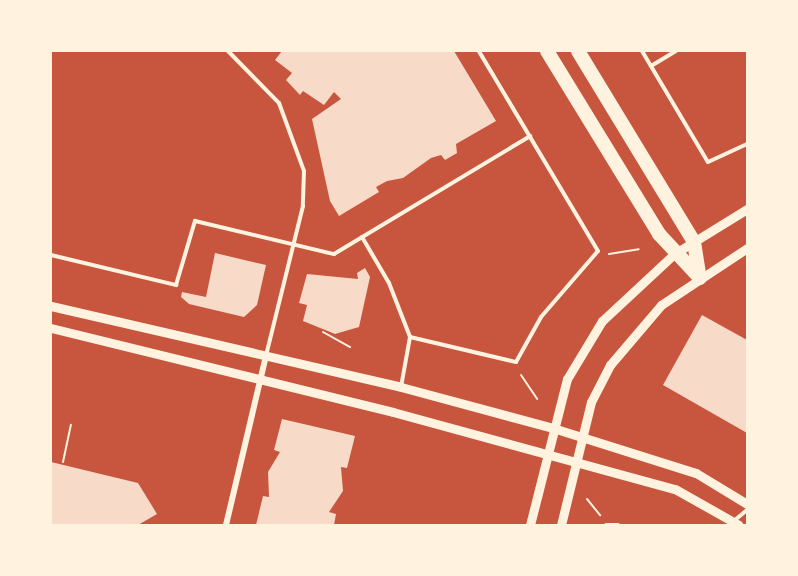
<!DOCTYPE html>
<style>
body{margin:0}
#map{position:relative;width:798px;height:576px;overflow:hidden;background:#c8553d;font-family:Commissioner,sans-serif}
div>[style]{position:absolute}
.building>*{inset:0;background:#f7dbc8}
.path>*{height:2px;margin:-1px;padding:0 1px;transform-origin:1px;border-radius:1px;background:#fff3e0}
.service>*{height:4px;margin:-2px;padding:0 2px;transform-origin:2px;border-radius:2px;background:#fff3e0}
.minor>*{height:6px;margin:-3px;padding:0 3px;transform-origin:3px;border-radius:3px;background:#fff3e0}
.tertiary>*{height:9px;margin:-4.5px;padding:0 4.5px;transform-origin:4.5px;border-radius:4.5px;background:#fff3e0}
.motorway>*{height:14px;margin:-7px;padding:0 7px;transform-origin:7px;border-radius:7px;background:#fff3e0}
span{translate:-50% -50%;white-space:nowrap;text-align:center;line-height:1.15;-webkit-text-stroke:4.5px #fff3e0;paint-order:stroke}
.frame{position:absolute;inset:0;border:52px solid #fff3e0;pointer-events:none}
</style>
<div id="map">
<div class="building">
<i style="clip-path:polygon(282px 51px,454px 51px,496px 121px,456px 144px,457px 153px,445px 160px,441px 155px,431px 158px,403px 178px,387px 181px,376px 187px,379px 192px,339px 216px,330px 201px,312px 119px,341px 99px,334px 92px,324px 105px,303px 91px,300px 95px,286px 80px,292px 73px,275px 60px)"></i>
<i style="clip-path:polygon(215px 253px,266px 265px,257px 305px,244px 317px,189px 304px,181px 297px,182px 292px,206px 297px)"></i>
<i style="clip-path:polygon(365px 268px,370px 277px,359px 327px,335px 334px,303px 321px,307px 305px,299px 303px,307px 274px,358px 279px,357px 273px)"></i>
<i style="clip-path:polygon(702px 315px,747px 340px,747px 433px,663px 385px)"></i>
<i style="clip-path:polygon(282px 419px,355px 436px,347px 468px,341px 467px,343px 491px,329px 512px,336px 514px,334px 525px,256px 525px,263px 496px,269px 497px,268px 472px,280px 452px,274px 450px)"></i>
<i style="clip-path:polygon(51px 462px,138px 483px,157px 514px,138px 525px,51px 525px)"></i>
</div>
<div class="path">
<i style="left:609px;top:254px;width:30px;rotate:-9deg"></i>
<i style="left:323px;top:332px;width:31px;rotate:29deg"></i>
<i style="left:521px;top:375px;width:29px;rotate:56deg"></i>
<i style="left:63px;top:462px;width:38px;rotate:-78deg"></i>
<i style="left:587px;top:499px;width:21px;rotate:51deg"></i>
</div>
<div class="service">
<i style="left:228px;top:51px;width:73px;rotate:45.6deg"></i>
<i style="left:279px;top:103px;width:72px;rotate:69.8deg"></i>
<i style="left:304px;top:171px;width:35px;rotate:92deg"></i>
<i style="left:303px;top:206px;width:154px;rotate:103.9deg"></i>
<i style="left:642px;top:51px;width:129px;rotate:59.3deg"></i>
<i style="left:708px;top:162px;width:43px;rotate:-24.8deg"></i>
<i style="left:651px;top:66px;width:29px;rotate:-31deg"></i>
<i style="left:362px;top:237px;width:53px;rotate:59.6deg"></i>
<i style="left:389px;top:283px;width:58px;rotate:68.7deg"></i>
<i style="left:410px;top:337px;width:109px;rotate:13.3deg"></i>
<i style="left:516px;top:362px;width:51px;rotate:-60.9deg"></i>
<i style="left:541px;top:317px;width:87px;rotate:-49.2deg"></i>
<i style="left:598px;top:251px;width:233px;rotate:-120.8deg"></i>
<i style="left:51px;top:255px;width:129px;rotate:13.5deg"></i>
<i style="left:176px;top:285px;width:67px;rotate:-73.5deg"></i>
<i style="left:195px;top:221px;width:143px;rotate:13.4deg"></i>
<i style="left:334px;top:254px;width:229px;rotate:-31deg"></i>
<i style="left:401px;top:387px;width:51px;rotate:-79.8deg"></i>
<i style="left:606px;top:525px;width:12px"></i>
<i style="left:729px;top:525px;width:23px;rotate:-40deg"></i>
</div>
<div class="minor">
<i style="left:226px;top:525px;width:174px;rotate:-76.7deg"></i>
</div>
<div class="tertiary">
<i style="left:51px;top:306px;width:359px;rotate:13deg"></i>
<i style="left:401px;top:387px;width:157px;rotate:15.1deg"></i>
<i style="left:553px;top:428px;width:150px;rotate:17.5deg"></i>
<i style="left:696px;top:473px;width:60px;rotate:31.3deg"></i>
<i style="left:51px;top:328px;width:352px;rotate:13.8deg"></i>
<i style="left:393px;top:412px;width:292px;rotate:15.3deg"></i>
<i style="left:675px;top:489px;width:73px;rotate:29.4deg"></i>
<i style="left:530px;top:525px;width:151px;rotate:-75.8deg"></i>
<i style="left:567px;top:379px;width:68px;rotate:-58.9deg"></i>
<i style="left:602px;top:321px;width:98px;rotate:-42.9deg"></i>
<i style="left:674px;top:254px;width:86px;rotate:-31.7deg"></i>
<i style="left:561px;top:525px;width:127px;rotate:-76.3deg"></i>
<i style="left:591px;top:402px;width:42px;rotate:-62.8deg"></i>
<i style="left:610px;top:365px;width:79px;rotate:-49.6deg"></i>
<i style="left:661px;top:305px;width:103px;rotate:-33.5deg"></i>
</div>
<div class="motorway">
<i style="left:547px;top:51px;width:215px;rotate:58.5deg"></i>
<i style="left:659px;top:234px;width:60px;rotate:47deg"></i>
<i style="left:578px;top:51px;width:223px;rotate:58.7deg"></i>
<i style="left:694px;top:242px;width:36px;rotate:81deg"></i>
</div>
<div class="frame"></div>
</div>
